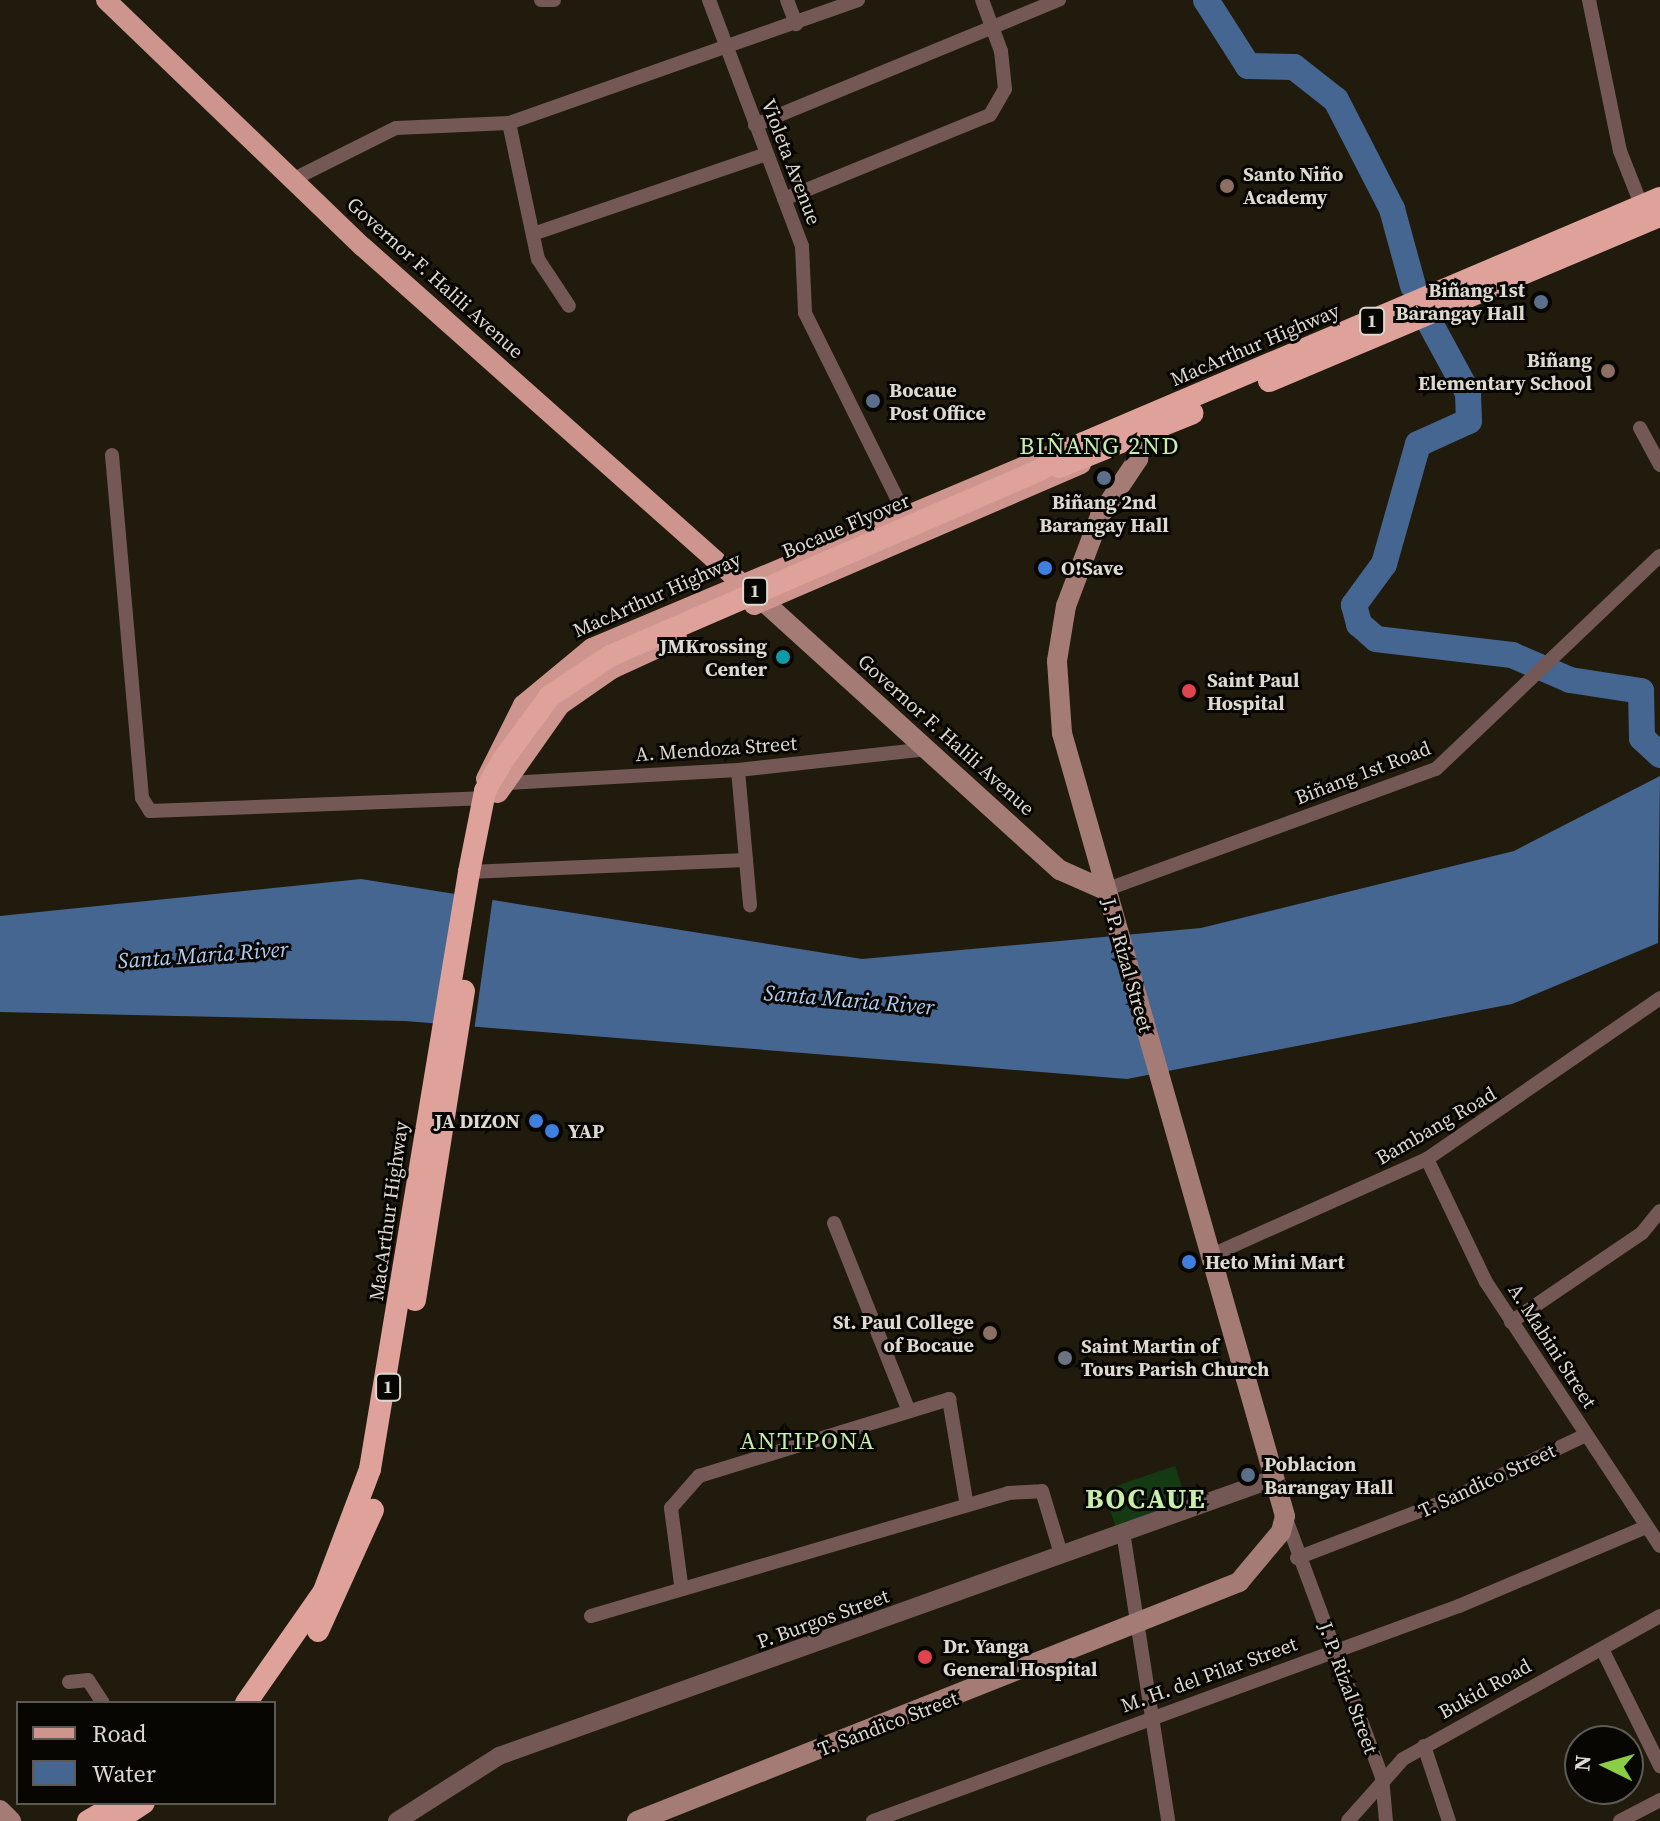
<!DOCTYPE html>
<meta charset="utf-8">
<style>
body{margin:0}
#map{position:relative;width:1660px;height:1821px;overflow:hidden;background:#201b0c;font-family:"Source Serif 4",serif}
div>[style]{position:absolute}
.green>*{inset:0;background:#143a14}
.water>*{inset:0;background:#466692}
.pier>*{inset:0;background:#201b0c}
.river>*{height:26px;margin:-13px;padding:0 13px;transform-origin:13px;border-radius:13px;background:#466692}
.minor>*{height:14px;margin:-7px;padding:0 7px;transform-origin:7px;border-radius:7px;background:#735855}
.tertiary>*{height:18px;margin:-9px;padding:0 9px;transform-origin:9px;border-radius:9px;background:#735855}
.secondary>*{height:20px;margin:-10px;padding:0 10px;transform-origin:10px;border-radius:10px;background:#a57b75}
.primary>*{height:20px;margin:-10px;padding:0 10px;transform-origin:10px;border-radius:10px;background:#cd958e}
.trunk>*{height:22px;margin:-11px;padding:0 11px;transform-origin:11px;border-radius:11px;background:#dfa29a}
.trunk-bridge>*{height:22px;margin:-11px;padding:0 11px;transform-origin:11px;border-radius:11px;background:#dfa29a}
.dots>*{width:22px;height:22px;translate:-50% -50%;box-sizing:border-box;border:4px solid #080602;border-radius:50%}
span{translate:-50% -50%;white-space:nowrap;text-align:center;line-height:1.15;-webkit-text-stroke:6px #080602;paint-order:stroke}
.shield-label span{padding:2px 6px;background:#080602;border:2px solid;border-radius:6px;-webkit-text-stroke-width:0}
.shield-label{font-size:18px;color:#ddd9d0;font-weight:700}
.street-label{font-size:20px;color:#ddd9d0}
.poi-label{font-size:20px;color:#ddd9d0;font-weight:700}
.left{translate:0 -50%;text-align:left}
.right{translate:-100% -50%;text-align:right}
.water-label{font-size:22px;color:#afccf5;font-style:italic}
.quarter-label{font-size:24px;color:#c7efaa;letter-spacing:2px}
.district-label{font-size:28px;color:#c7efaa;font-weight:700;letter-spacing:2px}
.legend{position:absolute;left:16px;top:1701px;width:260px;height:104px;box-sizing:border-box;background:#080602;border:2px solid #5d5a54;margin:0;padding:10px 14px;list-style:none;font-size:24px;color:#ddd9d0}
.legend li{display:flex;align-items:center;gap:16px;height:40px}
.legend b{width:40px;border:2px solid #5d5a54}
.north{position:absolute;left:1564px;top:1725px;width:80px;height:80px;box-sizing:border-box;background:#080602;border:2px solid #5d5a54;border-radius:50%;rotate:275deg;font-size:22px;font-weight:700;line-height:32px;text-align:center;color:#ddd9d0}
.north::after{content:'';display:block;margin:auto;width:28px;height:36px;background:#8ace47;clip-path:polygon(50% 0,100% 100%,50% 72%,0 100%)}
</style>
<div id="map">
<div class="green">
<i style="clip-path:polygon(1175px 1466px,1188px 1505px,1116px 1528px,1104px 1490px)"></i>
</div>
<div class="water">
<i style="clip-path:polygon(1660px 776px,1658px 943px,1512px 1004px,1127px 1079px,405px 1021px,0 1012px,0 916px,361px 879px,862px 959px,1201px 928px,1514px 851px)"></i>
</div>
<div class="pier">
<i style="clip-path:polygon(456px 890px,493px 896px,474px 1031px,436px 1028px)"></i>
</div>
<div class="river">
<i style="left:1206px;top:0;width:78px;rotate:57.5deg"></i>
<i style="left:1248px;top:66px;width:46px;rotate:1.2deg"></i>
<i style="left:1294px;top:67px;width:53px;rotate:38.2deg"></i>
<i style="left:1336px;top:100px;width:123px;rotate:62.8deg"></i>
<i style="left:1392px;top:209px;width:80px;rotate:74.7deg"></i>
<i style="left:1430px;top:323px;width:80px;rotate:61.5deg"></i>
<i style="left:1468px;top:393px;width:28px;rotate:88deg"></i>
<i style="left:1469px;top:421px;width:56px;rotate:155.7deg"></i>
<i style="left:1418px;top:444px;width:125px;rotate:105.8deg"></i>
<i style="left:1384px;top:564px;width:51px;rotate:126.2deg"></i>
<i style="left:1354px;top:605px;width:20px;rotate:75deg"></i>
<i style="left:1359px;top:624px;width:23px;rotate:41deg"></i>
<i style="left:1376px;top:639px;width:137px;rotate:6.7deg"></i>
<i style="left:1512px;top:655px;width:63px;rotate:23.3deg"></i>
<i style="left:1570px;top:680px;width:72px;rotate:8.8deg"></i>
<i style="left:1641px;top:691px;width:47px;rotate:88.8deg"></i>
<i style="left:1642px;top:738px;width:25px;rotate:43deg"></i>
</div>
<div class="minor">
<i style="left:541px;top:0;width:13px"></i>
<i style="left:709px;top:0;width:263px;rotate:69.3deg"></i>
<i style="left:802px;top:246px;width:67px;rotate:87.4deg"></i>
<i style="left:805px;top:313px;width:222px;rotate:63.6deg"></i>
<i style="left:787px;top:0;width:26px;rotate:69deg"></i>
<i style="left:1589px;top:0;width:154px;rotate:78.4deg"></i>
<i style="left:1620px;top:151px;width:66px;rotate:68.5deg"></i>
<i style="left:509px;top:123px;width:139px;rotate:78deg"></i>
<i style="left:538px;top:259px;width:56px;rotate:56.6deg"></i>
<i style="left:755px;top:125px;width:329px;rotate:-22.4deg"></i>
<i style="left:292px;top:180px;width:116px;rotate:-26.6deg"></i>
<i style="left:396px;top:128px;width:113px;rotate:-2.5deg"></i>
<i style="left:509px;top:123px;width:370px;rotate:-19.4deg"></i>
<i style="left:784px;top:199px;width:222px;rotate:-22.2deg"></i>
<i style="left:990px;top:115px;width:30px;rotate:-60deg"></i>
<i style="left:1005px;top:89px;width:38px;rotate:-96deg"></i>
<i style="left:1001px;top:51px;width:54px;rotate:-110.4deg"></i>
<i style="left:533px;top:234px;width:247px;rotate:-18.9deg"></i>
<i style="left:1640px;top:428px;width:42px;rotate:61.6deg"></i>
<i style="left:112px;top:455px;width:344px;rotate:85deg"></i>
<i style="left:142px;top:798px;width:15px;rotate:58deg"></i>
<i style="left:150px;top:811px;width:338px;rotate:-2.2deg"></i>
<i style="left:738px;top:770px;width:136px;rotate:84.9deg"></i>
<i style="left:507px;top:783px;width:231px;rotate:-3.2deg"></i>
<i style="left:738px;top:770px;width:191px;rotate:-6.3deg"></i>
<i style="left:469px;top:872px;width:277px;rotate:-2.5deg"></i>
<i style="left:1105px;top:890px;width:352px;rotate:-20.1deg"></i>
<i style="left:1436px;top:769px;width:309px;rotate:-43.6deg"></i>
<i style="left:1427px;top:1159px;width:136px;rotate:64.4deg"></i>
<i style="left:1486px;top:1282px;width:316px;rotate:56.6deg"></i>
<i style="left:834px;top:1223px;width:202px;rotate:68.3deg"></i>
<i style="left:1212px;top:1255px;width:235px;rotate:-24.1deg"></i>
<i style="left:1427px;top:1159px;width:283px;rotate:-34.6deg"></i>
<i style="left:1511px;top:1322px;width:158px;rotate:-34.2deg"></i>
<i style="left:1642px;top:1233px;width:28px;rotate:-51deg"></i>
<i style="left:1286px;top:1519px;width:275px;rotate:69.6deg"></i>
<i style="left:1382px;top:1777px;width:44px;rotate:84.8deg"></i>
<i style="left:1123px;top:1532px;width:292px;rotate:81.1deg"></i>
<i style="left:1297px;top:1558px;width:165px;rotate:-21deg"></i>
<i style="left:1451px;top:1499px;width:149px;rotate:-25.4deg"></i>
<i style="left:681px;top:1584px;width:77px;rotate:-97.5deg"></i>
<i style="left:671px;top:1508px;width:43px;rotate:-48.8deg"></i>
<i style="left:699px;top:1476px;width:262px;rotate:-17.1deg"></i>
<i style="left:949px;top:1399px;width:103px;rotate:80.5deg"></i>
<i style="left:591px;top:1616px;width:435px;rotate:-16.4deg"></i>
<i style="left:1008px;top:1493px;width:34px;rotate:-3deg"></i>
<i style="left:1042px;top:1491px;width:66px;rotate:73.2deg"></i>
<i style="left:1602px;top:1649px;width:131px;rotate:63.6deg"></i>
<i style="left:69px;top:1682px;width:19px;rotate:-6deg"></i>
<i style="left:88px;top:1680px;width:27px;rotate:57deg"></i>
<i style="left:1424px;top:1746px;width:79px;rotate:71.6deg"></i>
<i style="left:873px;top:1821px;width:624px;rotate:-20.15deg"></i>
<i style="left:1459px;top:1606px;width:203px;rotate:-22.9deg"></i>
<i style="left:1348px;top:1821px;width:83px;rotate:-48.4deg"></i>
<i style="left:1403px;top:1759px;width:294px;rotate:-29.1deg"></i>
<i style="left:1620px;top:1821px;width:45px;rotate:-27.7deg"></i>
</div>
<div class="tertiary">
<i style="left:397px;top:1821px;width:121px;rotate:-32.5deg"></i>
<i style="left:499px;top:1756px;width:824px;rotate:-19.71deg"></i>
</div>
<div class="secondary">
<i style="left:763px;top:601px;width:401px;rotate:42.2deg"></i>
<i style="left:1060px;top:870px;width:49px;rotate:24deg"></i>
<i style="left:0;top:1810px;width:16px;rotate:45deg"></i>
<i style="left:637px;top:1821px;width:648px;rotate:-21.65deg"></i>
<i style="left:1239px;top:1582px;width:65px;rotate:-50deg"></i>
<i style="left:1281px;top:1532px;width:16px;rotate:-76deg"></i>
<i style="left:1285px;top:1516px;width:814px;rotate:-105.9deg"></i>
<i style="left:1062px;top:733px;width:72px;rotate:-94deg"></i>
<i style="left:1057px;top:661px;width:56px;rotate:-80.7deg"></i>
<i style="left:1066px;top:606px;width:96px;rotate:-69.3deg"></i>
<i style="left:1100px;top:516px;width:69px;rotate:-56.3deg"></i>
<i style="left:1138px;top:459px;width:36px;rotate:-95deg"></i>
</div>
<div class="primary">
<i style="left:106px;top:0;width:356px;rotate:43.9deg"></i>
<i style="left:363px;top:247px;width:506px;rotate:41.63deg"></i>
<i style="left:754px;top:605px;width:356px;rotate:-23.3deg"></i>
<i style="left:486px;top:779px;width:83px;rotate:-63.4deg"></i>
<i style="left:523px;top:705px;width:89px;rotate:-39.6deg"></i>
<i style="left:592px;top:648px;width:519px;rotate:-22.81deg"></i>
<i style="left:498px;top:793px;width:108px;rotate:-54.8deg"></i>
<i style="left:560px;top:705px;width:63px;rotate:-34.7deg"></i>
<i style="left:612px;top:669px;width:72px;rotate:-24.8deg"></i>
</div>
<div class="trunk">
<i style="left:1269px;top:381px;width:424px;rotate:-22.9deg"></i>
<i style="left:1059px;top:467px;width:144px;rotate:-21.9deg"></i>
<i style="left:1038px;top:471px;width:53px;rotate:-31.9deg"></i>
<i style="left:1083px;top:443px;width:627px;rotate:-23.01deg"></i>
<i style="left:415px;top:1300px;width:313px;rotate:-81deg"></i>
<i style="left:318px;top:1631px;width:133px;rotate:-65.6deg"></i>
<i style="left:246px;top:1703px;width:136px;rotate:-55.1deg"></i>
<i style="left:324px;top:1591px;width:130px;rotate:-69.3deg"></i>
<i style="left:370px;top:1469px;width:605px;rotate:-80.58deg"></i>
<i style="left:469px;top:872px;width:83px;rotate:-78.8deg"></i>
<i style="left:485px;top:791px;width:39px;rotate:-60deg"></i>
<i style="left:88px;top:1821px;width:36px;rotate:-30deg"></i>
<i style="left:116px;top:1821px;width:33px;rotate:-33deg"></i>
</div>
<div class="trunk-bridge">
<i style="left:505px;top:757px;width:76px;rotate:-53.6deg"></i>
<i style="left:550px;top:696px;width:72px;rotate:-33.7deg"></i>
<i style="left:610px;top:656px;width:466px;rotate:-23.4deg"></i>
</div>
<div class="dots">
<i style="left:1227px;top:186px;background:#8d6e63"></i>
<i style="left:1541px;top:302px;background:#5c6f8a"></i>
<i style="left:1608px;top:371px;background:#8d6e63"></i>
<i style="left:873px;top:401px;background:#5c6f8a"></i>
<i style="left:1104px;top:478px;background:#5c6f8a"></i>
<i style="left:1045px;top:568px;background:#3f7fe0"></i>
<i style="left:783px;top:657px;background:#0f9aa8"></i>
<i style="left:1189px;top:691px;background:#e0444e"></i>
<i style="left:536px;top:1121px;background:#3f7fe0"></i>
<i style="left:552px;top:1131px;background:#3f7fe0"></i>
<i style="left:1189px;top:1262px;background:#3f7fe0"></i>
<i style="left:990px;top:1333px;background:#8d6e63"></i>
<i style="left:1065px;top:1358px;background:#6b7280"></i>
<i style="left:1248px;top:1475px;background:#5c6f8a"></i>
<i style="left:925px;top:1657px;background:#e0444e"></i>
</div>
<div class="shield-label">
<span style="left:1372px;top:321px">1</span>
<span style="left:755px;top:591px">1</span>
<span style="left:388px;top:1387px">1</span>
</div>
<div class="street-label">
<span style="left:791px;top:162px;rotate:69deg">Violeta Avenue</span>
<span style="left:435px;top:278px;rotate:42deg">Governor F. Halili Avenue</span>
<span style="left:1255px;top:345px;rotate:-23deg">MacArthur Highway</span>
<span style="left:846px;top:526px;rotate:-23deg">Bocaue Flyover</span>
<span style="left:657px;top:595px;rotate:-24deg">MacArthur Highway</span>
<span style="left:946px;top:735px;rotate:42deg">Governor F. Halili Avenue</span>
<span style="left:716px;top:749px;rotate:-4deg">A. Mendoza Street</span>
<span style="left:1363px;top:773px;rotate:-21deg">Biñang 1st Road</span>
<span style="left:1127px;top:965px;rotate:74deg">J. P. Rizal Street</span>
<span style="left:1436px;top:1126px;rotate:-30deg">Bambang Road</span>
<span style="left:389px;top:1211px;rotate:-82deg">MacArthur Highway</span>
<span style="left:1552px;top:1346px;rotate:57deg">A. Mabini Street</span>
<span style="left:1487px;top:1481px;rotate:-25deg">T. Sandico Street</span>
<span style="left:823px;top:1619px;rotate:-20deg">P. Burgos Street</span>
<span style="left:1209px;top:1675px;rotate:-20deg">M. H. del Pilar Street</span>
<span style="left:1348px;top:1688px;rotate:70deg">J. P. Rizal Street</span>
<span style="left:1485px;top:1689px;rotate:-29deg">Bukid Road</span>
<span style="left:888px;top:1724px;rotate:-21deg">T. Sandico Street</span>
</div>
<div class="poi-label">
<span class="left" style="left:1243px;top:186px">Santo Niño<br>Academy</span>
<span class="right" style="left:1525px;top:302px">Biñang 1st<br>Barangay Hall</span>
<span class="right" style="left:1592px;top:372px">Biñang<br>Elementary School</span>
<span class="left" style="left:889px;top:402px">Bocaue<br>Post Office</span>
<span style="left:1104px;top:514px">Biñang 2nd<br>Barangay Hall</span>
<span class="left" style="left:1061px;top:568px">O!Save</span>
<span class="right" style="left:767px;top:658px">JMKrossing<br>Center</span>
<span class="left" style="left:1207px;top:692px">Saint Paul<br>Hospital</span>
<span class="right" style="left:520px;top:1121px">JA DIZON</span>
<span class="left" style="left:568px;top:1131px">YAP</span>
<span class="left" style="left:1205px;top:1262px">Heto Mini Mart</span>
<span class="right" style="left:974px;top:1334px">St. Paul College<br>of Bocaue</span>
<span class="left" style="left:1081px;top:1358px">Saint Martin of<br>Tours Parish Church</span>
<span class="left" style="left:1264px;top:1476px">Poblacion<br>Barangay Hall</span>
<span class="left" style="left:943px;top:1658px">Dr. Yanga<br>General Hospital</span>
</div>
<div class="water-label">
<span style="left:203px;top:955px;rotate:-4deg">Santa Maria River</span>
<span style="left:849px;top:1000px;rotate:5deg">Santa Maria River</span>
</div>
<div class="quarter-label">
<span style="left:1100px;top:446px">BIÑANG 2ND</span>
<span style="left:808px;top:1441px">ANTIPONA</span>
</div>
<div class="district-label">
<span style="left:1146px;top:1498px">BOCAUE</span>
</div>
<ul class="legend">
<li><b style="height:10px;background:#cd958e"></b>Road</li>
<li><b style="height:22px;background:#466692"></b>Water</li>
</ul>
<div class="north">N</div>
</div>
